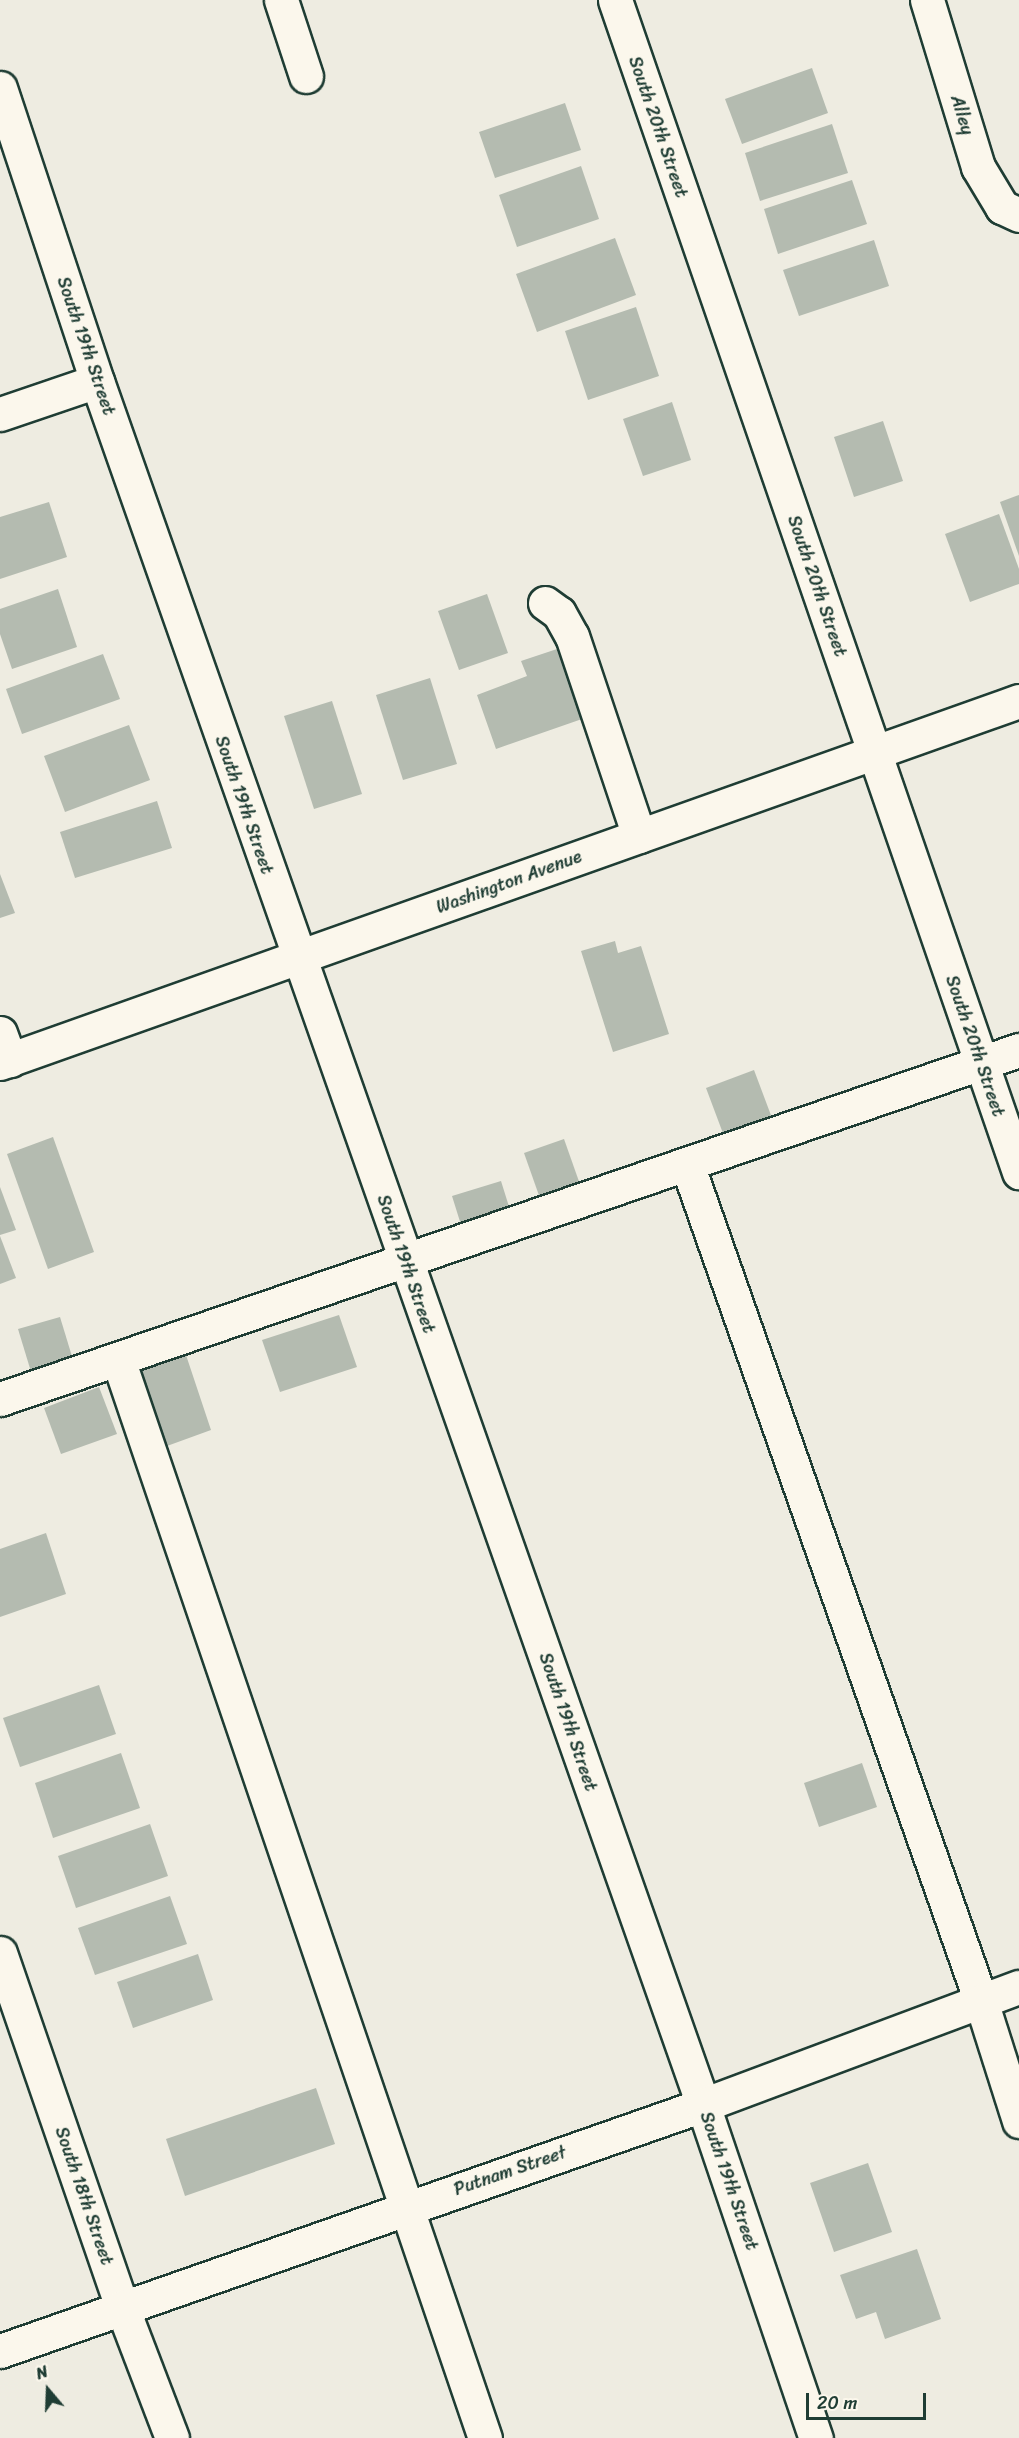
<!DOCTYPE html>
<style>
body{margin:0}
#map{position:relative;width:1019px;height:2438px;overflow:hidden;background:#eeece1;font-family:Sriracha,sans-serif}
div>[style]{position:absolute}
.building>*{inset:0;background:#b4bbb0}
.roads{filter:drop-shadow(2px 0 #1f3d34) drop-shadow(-2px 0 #1f3d34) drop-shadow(0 2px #1f3d34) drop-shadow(0 -2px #1f3d34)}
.minor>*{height:33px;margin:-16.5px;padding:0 16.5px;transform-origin:16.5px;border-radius:16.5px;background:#fbf7ec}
span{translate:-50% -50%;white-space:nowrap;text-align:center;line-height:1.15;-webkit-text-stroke:5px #fbf7ec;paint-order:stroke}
.street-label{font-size:18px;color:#1f3d34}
.north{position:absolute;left:18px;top:2360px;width:60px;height:60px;-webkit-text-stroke:4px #fbf7ec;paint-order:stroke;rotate:341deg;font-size:16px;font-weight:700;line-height:24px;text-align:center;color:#1f3d34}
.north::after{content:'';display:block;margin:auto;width:21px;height:27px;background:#1f3d34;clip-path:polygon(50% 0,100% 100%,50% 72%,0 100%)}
.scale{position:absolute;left:806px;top:2393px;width:120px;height:27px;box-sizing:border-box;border:3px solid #1f3d34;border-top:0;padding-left:8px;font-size:18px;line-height:21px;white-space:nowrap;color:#1f3d34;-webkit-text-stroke:4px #fbf7ec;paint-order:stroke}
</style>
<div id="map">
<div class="building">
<i style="clip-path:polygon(812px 68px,828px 113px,742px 144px,725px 99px)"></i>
<i style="clip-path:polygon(565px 103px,581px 150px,495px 178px,479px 132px)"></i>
<i style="clip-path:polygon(832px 124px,848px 173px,760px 201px,745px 153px)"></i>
<i style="clip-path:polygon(581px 166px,599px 219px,517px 247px,499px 195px)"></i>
<i style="clip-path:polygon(852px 180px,867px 224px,778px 254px,764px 209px)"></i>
<i style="clip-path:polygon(615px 238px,636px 295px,537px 332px,516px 274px)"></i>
<i style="clip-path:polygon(874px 240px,889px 286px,799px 316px,783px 270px)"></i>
<i style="clip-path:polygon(636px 307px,659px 376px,588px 400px,565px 331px)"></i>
<i style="clip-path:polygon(672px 402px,691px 460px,643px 476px,623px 419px)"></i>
<i style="clip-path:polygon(883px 421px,903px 481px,854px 497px,834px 437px)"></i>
<i style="clip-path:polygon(1019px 495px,1019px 556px,1000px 502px)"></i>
<i style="clip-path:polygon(49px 502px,67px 557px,0 579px,0 517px)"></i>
<i style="clip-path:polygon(999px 514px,1019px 569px,1019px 584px,970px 602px,945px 534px)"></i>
<i style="clip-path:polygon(58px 589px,77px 647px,12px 669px,0 634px,0 609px)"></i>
<i style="clip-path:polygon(487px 594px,508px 653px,459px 670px,438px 611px)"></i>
<i style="clip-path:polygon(557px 649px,582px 719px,496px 749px,477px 695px,527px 676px,521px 661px)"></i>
<i style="clip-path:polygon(103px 654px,120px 699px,22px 734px,6px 689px)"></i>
<i style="clip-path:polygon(430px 678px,457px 764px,403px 780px,376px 695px)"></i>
<i style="clip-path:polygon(332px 701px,362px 794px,314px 809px,284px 716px)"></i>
<i style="clip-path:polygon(129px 725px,150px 780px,65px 812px,44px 756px)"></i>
<i style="clip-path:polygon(157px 801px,172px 848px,75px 878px,60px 832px)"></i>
<i style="clip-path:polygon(0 874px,15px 913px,0 918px)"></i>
<i style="clip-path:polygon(615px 941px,618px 953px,641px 946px,669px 1034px,613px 1052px,581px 951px)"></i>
<i style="clip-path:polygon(754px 1070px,775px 1126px,727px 1144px,706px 1088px)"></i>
<i style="clip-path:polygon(53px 1137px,94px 1252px,48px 1269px,7px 1154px)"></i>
<i style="clip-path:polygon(564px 1139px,582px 1190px,542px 1204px,524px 1153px)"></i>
<i style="clip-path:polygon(501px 1181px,511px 1213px,462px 1228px,452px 1196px)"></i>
<i style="clip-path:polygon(0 1187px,16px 1230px,0 1235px)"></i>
<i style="clip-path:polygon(0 1236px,16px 1278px,0 1284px)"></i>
<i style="clip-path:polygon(339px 1315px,357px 1367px,280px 1392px,262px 1340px)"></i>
<i style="clip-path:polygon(60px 1317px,74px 1363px,32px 1375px,18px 1329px)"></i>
<i style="clip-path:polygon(186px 1355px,211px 1430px,167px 1446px,141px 1370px)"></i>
<i style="clip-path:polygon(99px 1387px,117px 1434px,61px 1454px,44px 1408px)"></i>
<i style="clip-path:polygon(46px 1533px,66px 1594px,0 1617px,0 1549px)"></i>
<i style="clip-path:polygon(99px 1685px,116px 1734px,20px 1767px,3px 1718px)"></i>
<i style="clip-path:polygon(121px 1753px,140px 1808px,53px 1838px,35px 1783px)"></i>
<i style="clip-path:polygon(862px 1763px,877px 1807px,819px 1827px,804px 1783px)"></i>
<i style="clip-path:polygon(150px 1824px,168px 1876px,76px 1908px,58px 1856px)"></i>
<i style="clip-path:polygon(170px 1896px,187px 1944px,95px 1975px,78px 1928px)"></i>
<i style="clip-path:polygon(198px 1954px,213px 2000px,133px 2028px,117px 1982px)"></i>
<i style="clip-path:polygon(316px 2088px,335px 2144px,185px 2196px,166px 2139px)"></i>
<i style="clip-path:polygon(868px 2163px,892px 2232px,834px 2252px,810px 2183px)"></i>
<i style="clip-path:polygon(917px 2249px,941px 2319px,885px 2339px,876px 2312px,856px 2319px,840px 2275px)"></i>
</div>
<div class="roads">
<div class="minor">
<i style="left:281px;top:0;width:80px;rotate:71.8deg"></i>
<i style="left:615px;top:0;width:1240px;rotate:70.98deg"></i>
<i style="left:927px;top:0;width:175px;rotate:73deg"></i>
<i style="left:978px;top:167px;width:47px;rotate:59deg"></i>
<i style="left:1002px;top:207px;width:19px;rotate:25deg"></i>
<i style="left:0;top:88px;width:309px;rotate:71.7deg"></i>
<i style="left:97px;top:381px;width:1827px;rotate:70.63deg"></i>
<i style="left:703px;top:2105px;width:352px;rotate:71.3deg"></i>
<i style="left:0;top:414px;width:102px;rotate:-18.8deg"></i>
<i style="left:545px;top:603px;width:17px;rotate:36deg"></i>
<i style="left:559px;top:613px;width:26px;rotate:61deg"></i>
<i style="left:572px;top:636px;width:211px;rotate:71.5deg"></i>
<i style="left:0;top:1033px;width:29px;rotate:70deg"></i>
<i style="left:0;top:1063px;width:1081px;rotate:-19.56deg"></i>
<i style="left:687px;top:1164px;width:887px;rotate:70.65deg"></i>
<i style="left:981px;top:2001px;width:126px;rotate:72.4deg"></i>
<i style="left:118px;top:1359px;width:1140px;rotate:71.22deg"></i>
<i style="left:0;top:1399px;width:1077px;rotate:-18.91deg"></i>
<i style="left:0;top:1953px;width:374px;rotate:71deg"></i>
<i style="left:122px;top:2307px;width:140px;rotate:69.1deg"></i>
<i style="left:0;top:2351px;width:745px;rotate:-19.29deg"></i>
<i style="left:703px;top:2105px;width:337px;rotate:-20.5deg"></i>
</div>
</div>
<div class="street-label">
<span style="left:962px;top:115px;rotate:73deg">Alley</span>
<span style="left:658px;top:127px;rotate:71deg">South 20th Street</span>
<span style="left:86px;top:346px;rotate:71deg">South 19th Street</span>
<span style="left:817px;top:586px;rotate:71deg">South 20th Street</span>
<span style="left:244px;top:805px;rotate:71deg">South 19th Street</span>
<span style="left:509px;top:882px;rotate:-20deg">Washington Avenue</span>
<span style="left:975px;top:1046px;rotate:71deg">South 20th Street</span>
<span style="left:406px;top:1264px;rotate:71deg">South 19th Street</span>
<span style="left:568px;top:1722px;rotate:71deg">South 19th Street</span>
<span style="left:510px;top:2171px;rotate:-19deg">Putnam Street</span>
<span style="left:729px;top:2181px;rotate:71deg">South 19th Street</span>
<span style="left:84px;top:2196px;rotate:71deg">South 18th Street</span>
</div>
<div class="north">N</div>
<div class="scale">20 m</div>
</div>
